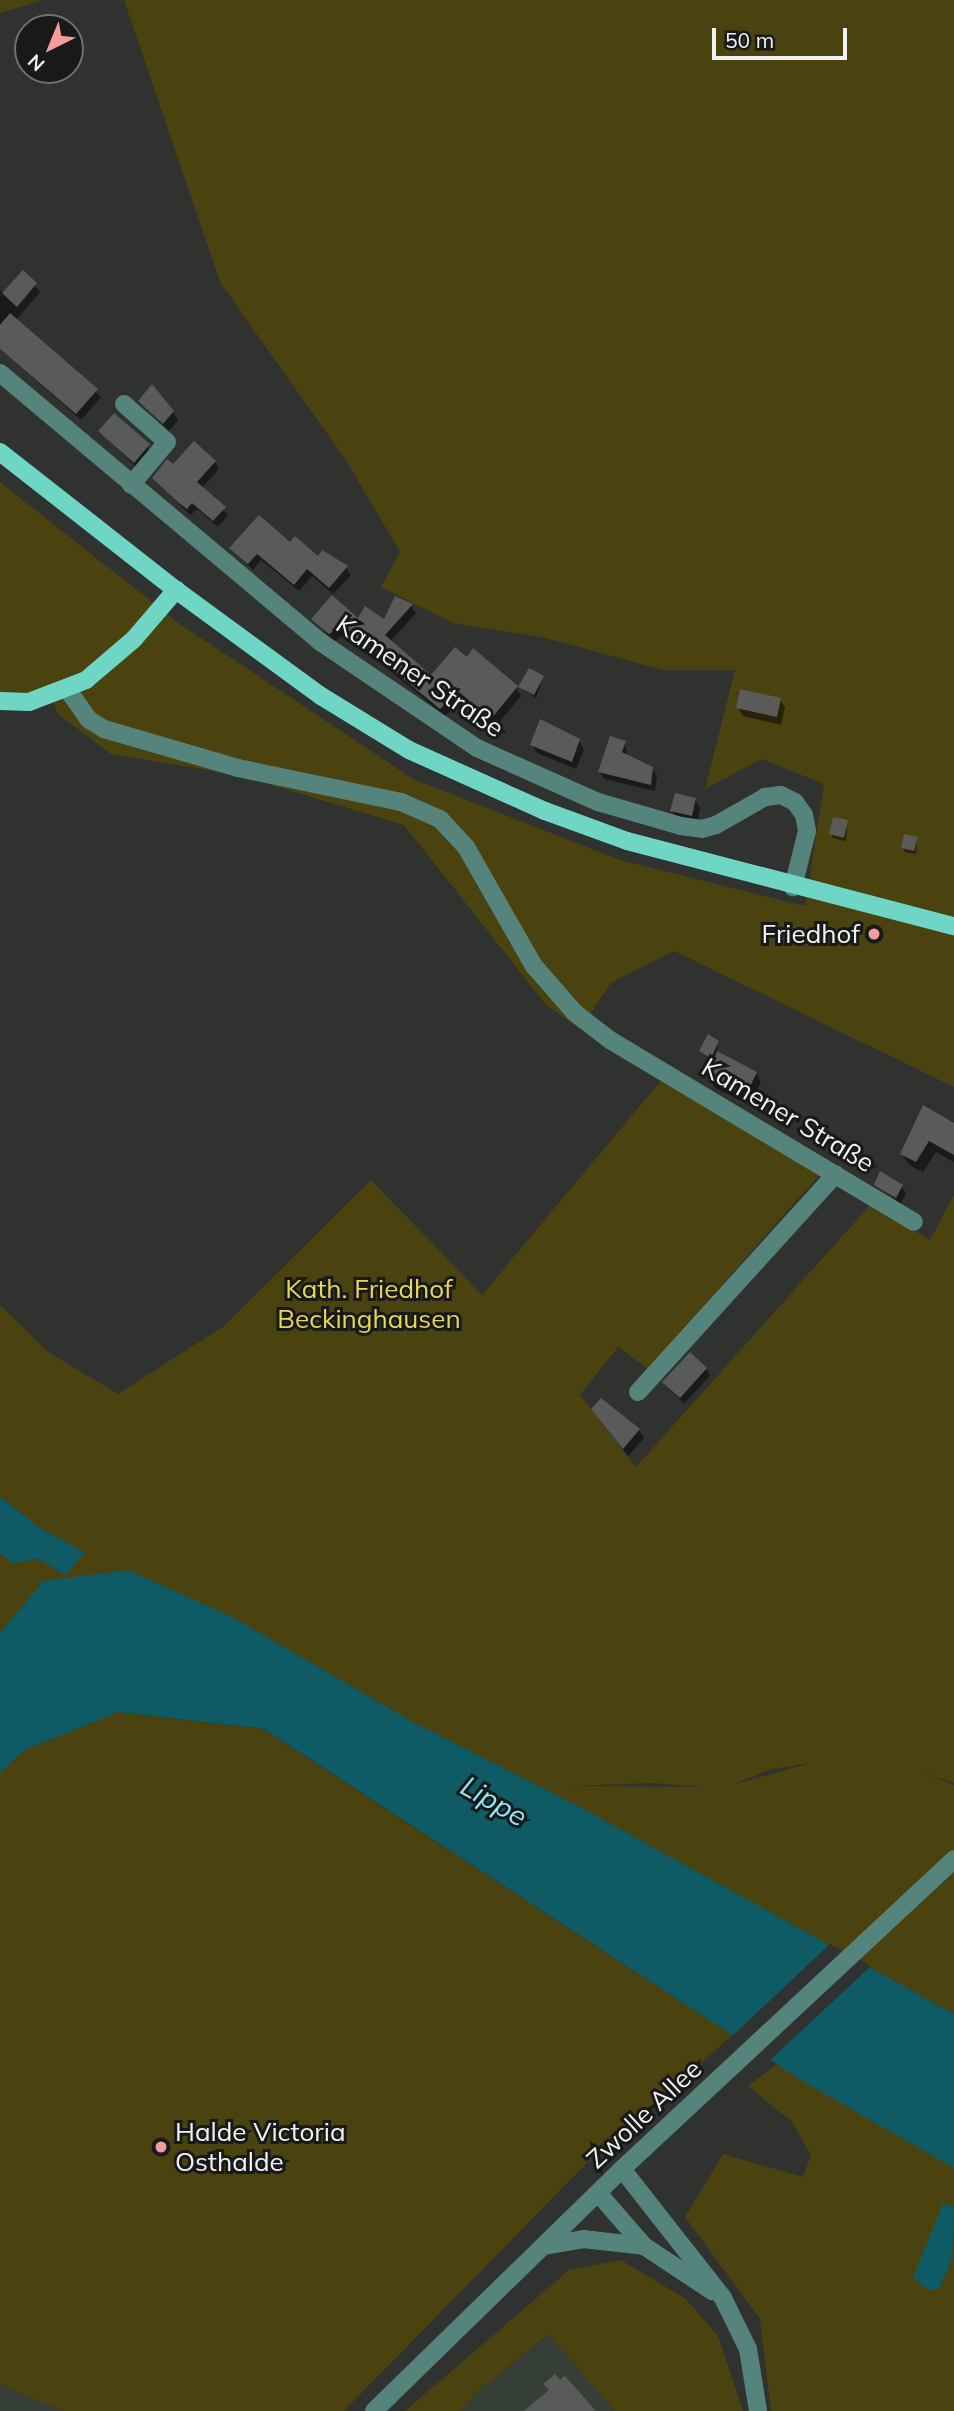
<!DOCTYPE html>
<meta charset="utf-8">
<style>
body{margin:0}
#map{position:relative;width:954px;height:2411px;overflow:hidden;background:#303230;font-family:Mulish,sans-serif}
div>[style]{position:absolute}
.built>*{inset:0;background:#363e38}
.green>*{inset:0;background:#4a420f}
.water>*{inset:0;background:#0e5a65}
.pier>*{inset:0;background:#303230}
.shadow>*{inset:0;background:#0007}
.building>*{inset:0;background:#595b58}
.minor>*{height:18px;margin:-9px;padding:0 9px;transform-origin:9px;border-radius:9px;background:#55847c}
.major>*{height:18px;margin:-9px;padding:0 9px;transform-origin:9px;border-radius:9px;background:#6fd6c6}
.dots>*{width:19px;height:19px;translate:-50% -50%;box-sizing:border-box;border:4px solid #181919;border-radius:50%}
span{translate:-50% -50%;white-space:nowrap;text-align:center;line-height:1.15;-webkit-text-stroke:6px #181919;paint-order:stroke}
.street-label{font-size:26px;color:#f1f3f2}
.poi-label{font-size:26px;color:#f1f3f2}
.right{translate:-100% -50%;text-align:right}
.left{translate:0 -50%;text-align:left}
.park-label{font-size:26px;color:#e8d657}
.water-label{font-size:28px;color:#90e8f8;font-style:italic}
.north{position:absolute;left:14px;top:14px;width:70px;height:70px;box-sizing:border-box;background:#181919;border:2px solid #6f7070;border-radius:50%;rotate:223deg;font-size:19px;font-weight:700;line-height:28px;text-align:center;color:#f1f3f2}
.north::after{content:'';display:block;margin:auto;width:24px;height:32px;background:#f59b9c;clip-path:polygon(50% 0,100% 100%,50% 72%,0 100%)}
.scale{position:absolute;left:712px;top:28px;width:135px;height:32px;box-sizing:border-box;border:4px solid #f1f3f2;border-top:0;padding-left:9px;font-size:21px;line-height:24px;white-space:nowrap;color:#f1f3f2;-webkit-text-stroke:5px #181919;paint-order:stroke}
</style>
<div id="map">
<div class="built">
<i style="clip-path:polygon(550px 2334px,615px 2411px,460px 2411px,483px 2387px)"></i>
<i style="clip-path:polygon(0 2384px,36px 2398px,63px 2411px,0 2411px)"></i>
</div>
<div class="green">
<i style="clip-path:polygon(0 0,44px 0,0 13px)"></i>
<i style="clip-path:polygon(124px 0,954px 0,954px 1087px,674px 951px,611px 983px,580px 1029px,546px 1005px,404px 825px,238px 775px,111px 754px,57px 713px,52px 696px,0 702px,0 482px,180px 624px,413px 779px,620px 860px,805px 906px,824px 784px,762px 759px,705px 789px,735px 670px,663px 670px,546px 638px,453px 623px,381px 587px,400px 552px,347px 462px,220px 282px)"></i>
<i style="clip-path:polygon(evenodd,664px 1077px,821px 1173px,648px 1369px,618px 1347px,580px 1395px,636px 1467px,871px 1204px,930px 1240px,954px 1195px,954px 1783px,924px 1773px,954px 1785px,954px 2014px,582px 1808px,413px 1722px,232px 1617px,128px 1571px,43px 1581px,0 1633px,0 1553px,12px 1563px,38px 1559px,66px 1575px,85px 1552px,42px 1529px,0 1497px,0 1305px,48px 1352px,118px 1394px,224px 1326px,371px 1180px,482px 1295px,664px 1077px,808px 1763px,808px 1764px,732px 1785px,768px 1770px,808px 1763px,664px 1077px,652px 1783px,705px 1787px,569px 1786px,570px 1786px,652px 1783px)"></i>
<i style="clip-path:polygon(119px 1712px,263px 1729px,732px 2035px,641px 2117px,620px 2129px,344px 2411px,63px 2411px,0 2384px,0 1773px,24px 1750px)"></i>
<i style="clip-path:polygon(777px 2064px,954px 2168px,954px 2411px,771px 2411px,760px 2319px,685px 2217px,723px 2154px,803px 2177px,811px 2155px,792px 2122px,748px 2086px)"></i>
<i style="clip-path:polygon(621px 2260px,686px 2299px,718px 2336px,743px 2411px,615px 2411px,549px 2334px,483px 2387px,460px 2411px,405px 2411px,569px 2270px)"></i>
</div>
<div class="water">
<i style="clip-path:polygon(0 1497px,42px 1529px,85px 1552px,66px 1575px,38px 1559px,12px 1563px,0 1553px)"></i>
<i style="clip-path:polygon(128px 1570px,232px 1617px,413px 1722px,582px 1808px,954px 2014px,954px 2168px,801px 2080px,264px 1729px,119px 1712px,24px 1750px,0 1773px,0 1633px,43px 1581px)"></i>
<i style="clip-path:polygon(943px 2203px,954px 2207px,952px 2258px,939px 2289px,929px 2290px,913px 2278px)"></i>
</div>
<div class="pier">
<i style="clip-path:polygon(830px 1944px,871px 1966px,768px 2062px,730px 2038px)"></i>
</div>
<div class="shadow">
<i style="clip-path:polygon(23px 272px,40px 292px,16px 320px,101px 397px,81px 420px,0 349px,0 290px,4px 294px)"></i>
<i style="clip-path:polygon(140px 401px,173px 412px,178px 420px,169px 431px)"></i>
<i style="clip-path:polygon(114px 415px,154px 454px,140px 471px,100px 431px)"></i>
<i style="clip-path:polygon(215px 462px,219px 469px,202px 488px,228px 515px,218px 527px,197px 509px,191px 515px,185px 510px,154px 478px,173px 467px)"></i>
<i style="clip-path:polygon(290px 544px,346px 568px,351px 575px,333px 594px,312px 576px,299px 591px,261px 560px,253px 570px,232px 548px)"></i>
<i style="clip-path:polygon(411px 606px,416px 613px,390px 642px,431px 678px,516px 688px,521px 696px,497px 725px,464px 699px,445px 716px,345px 634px,334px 641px,313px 619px,385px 621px)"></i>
<i style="clip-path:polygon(543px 677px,536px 698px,520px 687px)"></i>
<i style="clip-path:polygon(780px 700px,785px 707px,781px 725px,743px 716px,738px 708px)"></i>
<i style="clip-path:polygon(541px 721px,579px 741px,584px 750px,576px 769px,537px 753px,532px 745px)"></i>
<i style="clip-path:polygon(625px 742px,627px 756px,652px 768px,657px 776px,655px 791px,604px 779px,600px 772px)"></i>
<i style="clip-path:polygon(695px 799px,700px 808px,697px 824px,677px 820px,672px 811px)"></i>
<i style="clip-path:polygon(847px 822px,846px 841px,833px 838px,831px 834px)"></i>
<i style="clip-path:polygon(917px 839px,916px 854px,905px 852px,903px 848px)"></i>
<i style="clip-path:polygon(718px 1042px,717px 1053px,756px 1073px,761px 1082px,753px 1098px,745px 1095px,742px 1101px,715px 1088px,710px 1079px,716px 1061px,701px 1051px)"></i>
<i style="clip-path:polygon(954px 1125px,954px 1162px,936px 1152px,923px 1172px,909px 1165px,902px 1154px)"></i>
<i style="clip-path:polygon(877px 1182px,902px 1186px,906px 1194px,900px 1204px)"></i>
<i style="clip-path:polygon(706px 1369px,710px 1376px,684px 1404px,664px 1383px)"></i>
<i style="clip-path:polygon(593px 1410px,639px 1430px,644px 1438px,628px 1456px)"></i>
</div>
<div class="building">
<i style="clip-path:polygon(23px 270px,37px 283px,17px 307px,2px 293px)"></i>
<i style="clip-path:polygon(10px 313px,98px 389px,76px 414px,0 349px,0 325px)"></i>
<i style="clip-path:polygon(152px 384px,174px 411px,163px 424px,138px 401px)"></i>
<i style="clip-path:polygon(114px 413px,150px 444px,134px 463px,98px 431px)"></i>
<i style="clip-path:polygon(194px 441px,216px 461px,197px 482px,226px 507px,213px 521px,192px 503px,187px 509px,179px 503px,152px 478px,167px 459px,173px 464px)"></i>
<i style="clip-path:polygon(259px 515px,290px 542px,295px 536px,318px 556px,322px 550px,348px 566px,329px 588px,307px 569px,294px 585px,257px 554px,248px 564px,229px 548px)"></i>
<i style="clip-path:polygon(332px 595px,358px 618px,365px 606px,384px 619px,395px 596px,413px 604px,385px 635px,431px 675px,455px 647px,467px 657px,473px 648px,518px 686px,491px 719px,459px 692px,440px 709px,340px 627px,329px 634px,311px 619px)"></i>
<i style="clip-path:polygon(529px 668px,544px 676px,534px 695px,518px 687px)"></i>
<i style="clip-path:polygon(740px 689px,781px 698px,777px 717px,736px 708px)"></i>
<i style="clip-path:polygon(540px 719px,580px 739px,572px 762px,530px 745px)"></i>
<i style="clip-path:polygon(610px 736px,626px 741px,622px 752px,653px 767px,651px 785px,598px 772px)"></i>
<i style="clip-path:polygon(675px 793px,696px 798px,692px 816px,670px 811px)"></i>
<i style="clip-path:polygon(833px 817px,848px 820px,844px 838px,829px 834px)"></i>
<i style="clip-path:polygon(904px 834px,918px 837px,914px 851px,901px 848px)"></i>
<i style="clip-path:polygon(708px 1034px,719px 1041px,711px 1058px,699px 1051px)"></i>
<i style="clip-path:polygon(717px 1051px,757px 1072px,748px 1091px,740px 1087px,737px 1094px,708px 1079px)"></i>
<i style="clip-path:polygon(923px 1105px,954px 1123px,954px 1155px,929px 1141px,916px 1162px,900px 1154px)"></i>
<i style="clip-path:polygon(880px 1171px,903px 1185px,896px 1198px,874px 1185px)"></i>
<i style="clip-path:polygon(690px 1352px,707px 1368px,680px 1398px,662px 1382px)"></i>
<i style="clip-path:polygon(601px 1398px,640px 1429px,623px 1449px,591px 1409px)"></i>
<i style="clip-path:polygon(555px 2374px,560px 2380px,565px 2376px,596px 2411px,524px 2411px,549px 2390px,543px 2384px)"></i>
</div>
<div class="minor">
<i style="left:0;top:373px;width:417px;rotate:40deg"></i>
<i style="left:319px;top:641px;width:191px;rotate:34.1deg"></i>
<i style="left:477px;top:748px;width:133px;rotate:24.1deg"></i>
<i style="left:598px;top:802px;width:86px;rotate:16.1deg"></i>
<i style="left:681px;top:826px;width:21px;rotate:8deg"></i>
<i style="left:702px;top:829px;width:15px;rotate:-16deg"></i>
<i style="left:716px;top:825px;width:56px;rotate:-29.7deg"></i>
<i style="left:765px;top:797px;width:16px;rotate:-7deg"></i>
<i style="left:781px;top:795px;width:16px;rotate:27deg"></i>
<i style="left:795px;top:802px;width:16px;rotate:55deg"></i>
<i style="left:804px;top:815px;width:16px;rotate:79deg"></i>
<i style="left:807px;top:831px;width:58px;rotate:104deg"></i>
<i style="left:124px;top:404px;width:57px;rotate:41.5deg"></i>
<i style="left:167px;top:442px;width:56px;rotate:129.9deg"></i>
<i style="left:68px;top:690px;width:35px;rotate:55deg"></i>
<i style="left:88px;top:719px;width:19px;rotate:32deg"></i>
<i style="left:104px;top:729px;width:140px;rotate:16.2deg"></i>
<i style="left:238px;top:768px;width:167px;rotate:11.8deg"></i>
<i style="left:401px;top:802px;width:43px;rotate:23.6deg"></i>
<i style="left:440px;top:819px;width:38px;rotate:47deg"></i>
<i style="left:466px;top:847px;width:137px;rotate:60.3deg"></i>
<i style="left:534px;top:966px;width:62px;rotate:48.9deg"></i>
<i style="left:575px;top:1013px;width:44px;rotate:37.6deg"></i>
<i style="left:610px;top:1040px;width:354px;rotate:30.9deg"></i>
<i style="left:638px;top:1392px;width:294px;rotate:-47.8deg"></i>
<i style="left:622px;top:2169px;width:164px;rotate:51.9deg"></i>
<i style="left:723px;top:2298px;width:57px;rotate:63.9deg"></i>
<i style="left:748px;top:2349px;width:63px;rotate:80.8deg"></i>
<i style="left:598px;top:2193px;width:70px;rotate:49deg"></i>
<i style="left:644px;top:2246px;width:82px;rotate:33.5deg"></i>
<i style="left:544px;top:2246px;width:40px;rotate:-10deg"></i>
<i style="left:583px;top:2239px;width:61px;rotate:6.5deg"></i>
<i style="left:374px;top:2411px;width:347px;rotate:-44.3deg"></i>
<i style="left:622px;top:2169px;width:454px;rotate:-43deg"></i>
</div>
<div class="major">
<i style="left:0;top:452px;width:224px;rotate:38.1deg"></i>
<i style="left:176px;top:590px;width:180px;rotate:36.2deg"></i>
<i style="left:321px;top:696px;width:103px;rotate:31.5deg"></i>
<i style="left:409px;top:750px;width:149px;rotate:24.2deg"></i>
<i style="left:545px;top:811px;width:87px;rotate:20.1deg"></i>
<i style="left:627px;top:841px;width:338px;rotate:14.6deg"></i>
<i style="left:0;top:701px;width:29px;rotate:2deg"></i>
<i style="left:29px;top:702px;width:61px;rotate:-21.1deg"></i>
<i style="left:86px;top:680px;width:63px;rotate:-40.5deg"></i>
<i style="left:134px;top:639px;width:65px;rotate:-49.4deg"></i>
</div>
<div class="dots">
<i style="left:874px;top:934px;background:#f59b9c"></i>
<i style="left:161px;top:2147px;background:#f59b9c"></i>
</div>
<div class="street-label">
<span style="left:420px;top:676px;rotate:34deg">Kamener Straße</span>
<span style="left:788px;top:1115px;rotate:31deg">Kamener Straße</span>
<span style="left:644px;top:2114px;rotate:-43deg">Zwolle Allee</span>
</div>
<div class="poi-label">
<span class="right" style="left:860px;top:934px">Friedhof</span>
<span class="left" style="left:175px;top:2147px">Halde Victoria<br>Osthalde</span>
</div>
<div class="park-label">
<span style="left:369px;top:1304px">Kath. Friedhof<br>Beckinghausen</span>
</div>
<div class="water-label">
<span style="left:494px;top:1801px;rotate:30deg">Lippe</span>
</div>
<div class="north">N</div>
<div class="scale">50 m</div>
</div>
